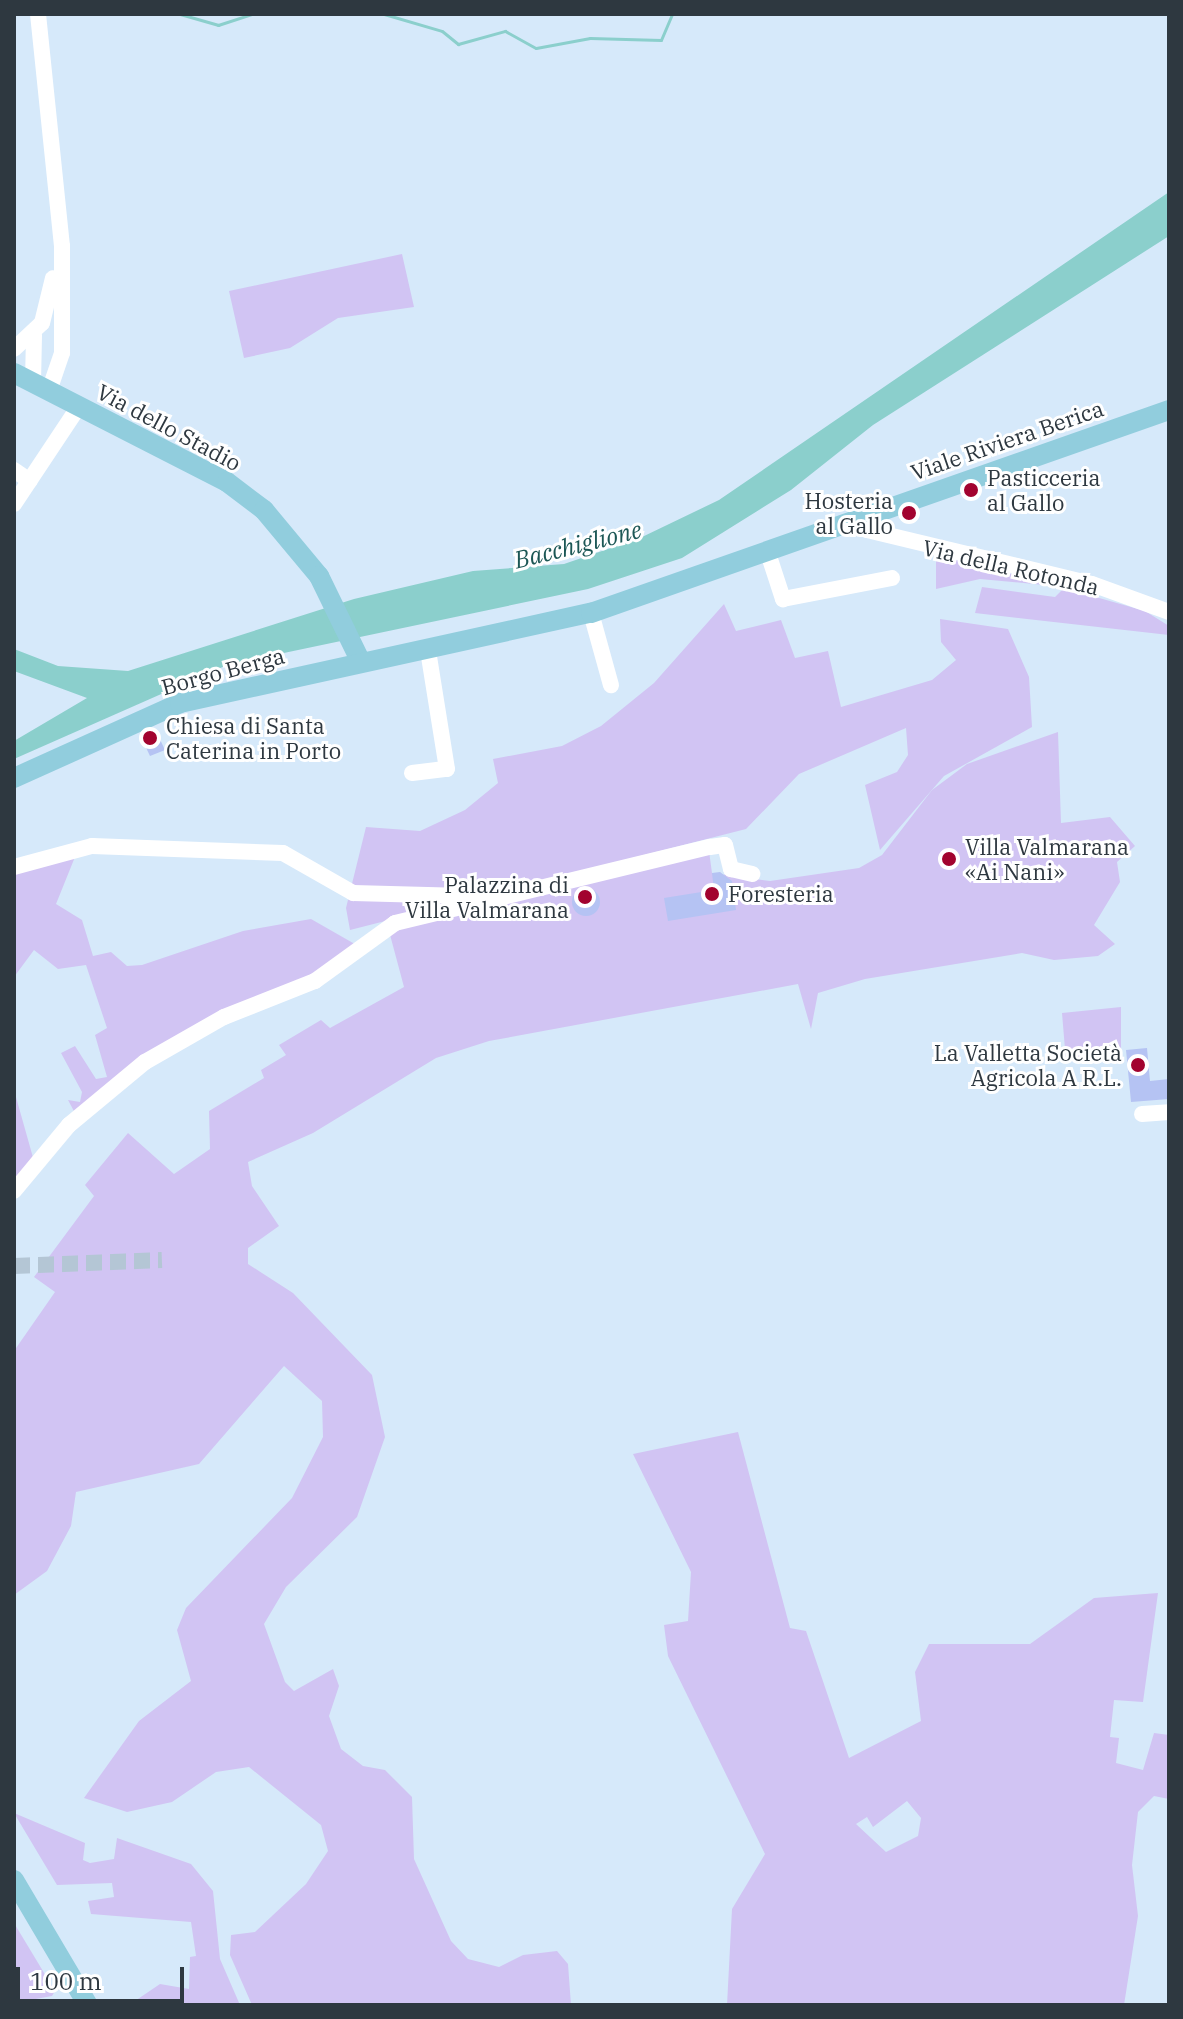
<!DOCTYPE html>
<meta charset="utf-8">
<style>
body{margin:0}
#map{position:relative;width:1183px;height:2019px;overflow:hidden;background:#d6e9fa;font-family:"IBM Plex Serif",serif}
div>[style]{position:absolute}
.green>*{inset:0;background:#d1c4f3}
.water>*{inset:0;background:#8bcfcc}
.stream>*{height:3px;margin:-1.5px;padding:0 1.5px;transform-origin:1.5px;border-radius:1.5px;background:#8bcfcc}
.building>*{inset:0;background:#b5c3f3}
.round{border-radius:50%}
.minor-tunnel>*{height:16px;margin-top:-8px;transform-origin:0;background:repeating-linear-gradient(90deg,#b4c6d5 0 16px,transparent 0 24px)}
.minor>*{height:16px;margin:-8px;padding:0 8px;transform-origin:8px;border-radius:8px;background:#fff}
.major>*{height:20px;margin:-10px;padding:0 10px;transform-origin:10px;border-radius:10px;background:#91cddd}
.dots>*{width:22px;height:22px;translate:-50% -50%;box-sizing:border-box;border:4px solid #fff;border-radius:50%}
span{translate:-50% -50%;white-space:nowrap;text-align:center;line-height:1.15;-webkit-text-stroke:6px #fff;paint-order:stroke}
.street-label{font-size:22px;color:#2e3840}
.poi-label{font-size:22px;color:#2e3840}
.left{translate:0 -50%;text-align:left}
.right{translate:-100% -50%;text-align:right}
.water-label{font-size:24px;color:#1c5755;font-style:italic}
.frame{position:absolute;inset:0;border:16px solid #2e3840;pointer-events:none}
.scale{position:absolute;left:16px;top:1967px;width:168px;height:36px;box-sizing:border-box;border:4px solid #2e3840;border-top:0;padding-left:10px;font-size:24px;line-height:28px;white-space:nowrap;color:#2e3840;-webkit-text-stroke:6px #fff;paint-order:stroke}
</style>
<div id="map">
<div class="green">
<i style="clip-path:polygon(402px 254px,414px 307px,338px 318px,290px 348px,244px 358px,229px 291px)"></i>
<i style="clip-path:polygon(936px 555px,1032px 579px,1055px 586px,980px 579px,936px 589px)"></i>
<i style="clip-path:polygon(982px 587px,1055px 597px,1064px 588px,1145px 611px,1169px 626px,1169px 635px,975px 613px)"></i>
<i style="clip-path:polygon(724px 604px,736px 631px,781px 620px,795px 658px,828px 651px,841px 707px,932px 680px,956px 660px,941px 642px,940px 619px,1008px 629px,1029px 677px,1032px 727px,944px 776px,880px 850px,865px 785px,897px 772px,908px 755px,906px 728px,799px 774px,746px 829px,350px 930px,346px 908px,366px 827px,420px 831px,465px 810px,498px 783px,493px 759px,562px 746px,601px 726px,654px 683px)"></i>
<i style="clip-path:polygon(1058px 732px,1061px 823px,1110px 817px,1135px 846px,1117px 862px,1120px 882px,1094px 925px,1115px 944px,1098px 956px,1054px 960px,1022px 953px,865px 979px,818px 993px,811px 1029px,798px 984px,489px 1041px,436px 1058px,313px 1133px,248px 1162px,252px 1186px,279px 1226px,248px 1248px,248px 1264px,293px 1293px,372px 1375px,385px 1437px,357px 1517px,286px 1587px,264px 1624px,285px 1682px,294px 1691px,333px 1669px,339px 1686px,329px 1716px,341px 1749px,363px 1766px,385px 1770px,412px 1797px,414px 1859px,451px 1941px,468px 1959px,499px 1967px,523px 1955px,557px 1951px,568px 1964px,571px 2005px,252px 2005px,230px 1955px,231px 1935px,255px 1932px,306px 1884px,328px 1851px,321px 1825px,249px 1767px,216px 1772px,172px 1802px,127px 1812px,84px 1798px,139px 1721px,191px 1681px,177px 1630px,186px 1608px,292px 1498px,323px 1437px,322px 1401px,284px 1366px,199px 1464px,76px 1492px,71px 1526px,47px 1571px,14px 1595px,14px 1351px,55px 1292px,34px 1277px,94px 1196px,85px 1185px,128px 1133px,174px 1174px,210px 1149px,209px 1111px,264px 1078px,261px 1070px,286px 1055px,279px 1045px,321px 1020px,330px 1028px,404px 987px,389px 931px,709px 851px,712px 873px,770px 881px,859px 868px,882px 855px,932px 790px,967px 764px)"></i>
<i style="clip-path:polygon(77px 852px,56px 904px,82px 920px,93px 956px,111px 952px,127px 966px,142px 965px,243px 931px,311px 919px,360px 947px,335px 966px,248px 1001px,76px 1115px,68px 1100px,80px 1102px,82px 1092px,61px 1053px,75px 1046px,96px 1079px,107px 1077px,95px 1035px,107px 1028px,86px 965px,58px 969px,34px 950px,14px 977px,14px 873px)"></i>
<i style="clip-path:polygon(1121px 1007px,1121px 1057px,1066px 1061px,1062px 1013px)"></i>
<i style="clip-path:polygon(14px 1090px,34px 1161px,14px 1184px)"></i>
<i style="clip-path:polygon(evenodd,738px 1432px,790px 1628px,806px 1631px,849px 1758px,921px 1721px,915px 1672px,929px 1644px,1030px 1644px,1094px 1598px,1158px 1593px,1143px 1702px,1114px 1700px,1110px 1737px,1119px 1738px,1116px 1763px,1143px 1770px,1154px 1733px,1169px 1735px,1169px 1799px,1154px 1796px,1138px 1812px,1132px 1865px,1138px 1916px,1124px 2005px,727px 2005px,732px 1909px,765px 1854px,668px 1656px,664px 1625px,688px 1621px,691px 1572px,633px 1454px,738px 1432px,907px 1801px,921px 1818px,918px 1836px,886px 1852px,856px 1824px,867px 1817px,873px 1827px,907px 1801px)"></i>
<i style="clip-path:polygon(14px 1813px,85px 1843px,83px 1860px,90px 1863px,114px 1859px,117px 1838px,191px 1864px,213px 1891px,220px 1959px,240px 2005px,129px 2005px,160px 1984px,189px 1989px,190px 1957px,196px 1956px,191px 1922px,91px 1914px,88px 1901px,114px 1897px,112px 1883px,57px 1885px)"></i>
<i style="clip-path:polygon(14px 1923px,55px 1991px,52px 1996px,14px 2003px)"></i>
</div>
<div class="water">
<i style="clip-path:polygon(1169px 192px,1169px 236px,873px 425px,791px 490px,682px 558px,588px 589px,227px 665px,14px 759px,14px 741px,87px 698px,14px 671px,14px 649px,58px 666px,128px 671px,354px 599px,473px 571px,564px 564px,640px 538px,719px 500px)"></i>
</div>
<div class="stream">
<i style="left:180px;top:14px;width:40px;rotate:16deg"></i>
<i style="left:218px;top:25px;width:36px;rotate:-18deg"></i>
<i style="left:273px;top:14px;width:26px"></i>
<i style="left:384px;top:14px;width:60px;rotate:16.3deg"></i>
<i style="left:442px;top:31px;width:21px;rotate:39deg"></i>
<i style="left:458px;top:44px;width:49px;rotate:-15.5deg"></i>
<i style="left:505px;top:31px;width:35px;rotate:29deg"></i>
<i style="left:536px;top:48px;width:55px;rotate:-10.5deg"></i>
<i style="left:590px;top:38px;width:71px;rotate:1.6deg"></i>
<i style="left:661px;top:40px;width:28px;rotate:-67deg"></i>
</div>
<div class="building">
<i style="clip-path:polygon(155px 729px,165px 750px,150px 756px,140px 735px)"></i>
<i style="clip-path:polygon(720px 872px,732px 881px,736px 910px,668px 921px,664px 898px,714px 890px,712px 873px)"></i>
<i class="round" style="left:572px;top:888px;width:28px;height:28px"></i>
<i style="clip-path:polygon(1147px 1048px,1150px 1081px,1169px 1079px,1169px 1099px,1131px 1102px,1126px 1050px)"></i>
</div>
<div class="minor-tunnel">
<i style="left:14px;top:1266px;width:148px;rotate:-2.3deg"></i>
</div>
<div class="minor">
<i style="left:38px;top:14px;width:233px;rotate:84.1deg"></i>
<i style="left:62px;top:246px;width:107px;rotate:90deg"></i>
<i style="left:62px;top:353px;width:40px;rotate:108.9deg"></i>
<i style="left:14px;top:349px;width:38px;rotate:-43deg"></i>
<i style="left:42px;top:323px;width:46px;rotate:-76.3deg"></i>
<i style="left:33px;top:383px;width:48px;rotate:-88.8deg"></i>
<i style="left:14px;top:470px;width:19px;rotate:35deg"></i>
<i style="left:14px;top:504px;width:118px;rotate:-56.4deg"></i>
<i style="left:858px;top:518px;width:15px;rotate:53deg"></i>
<i style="left:867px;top:530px;width:231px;rotate:13.5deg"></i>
<i style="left:1092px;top:584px;width:82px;rotate:20deg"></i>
<i style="left:767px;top:550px;width:52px;rotate:71.9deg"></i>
<i style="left:783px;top:599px;width:111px;rotate:-10.9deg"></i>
<i style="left:591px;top:613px;width:75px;rotate:74.5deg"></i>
<i style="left:412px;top:773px;width:35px;rotate:-7deg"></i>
<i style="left:447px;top:769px;width:121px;rotate:-99.1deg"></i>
<i style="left:14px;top:867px;width:81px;rotate:-15.1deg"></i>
<i style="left:92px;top:846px;width:191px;rotate:2.1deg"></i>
<i style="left:283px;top:853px;width:81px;rotate:29.7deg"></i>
<i style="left:353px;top:893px;width:112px;rotate:1.5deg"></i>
<i style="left:1142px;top:1114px;width:27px;rotate:-4deg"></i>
<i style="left:14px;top:1191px;width:86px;rotate:-50.2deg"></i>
<i style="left:69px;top:1125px;width:99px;rotate:-39.7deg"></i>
<i style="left:145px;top:1062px;width:91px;rotate:-29.7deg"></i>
<i style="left:224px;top:1017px;width:98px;rotate:-21.6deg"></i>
<i style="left:315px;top:981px;width:99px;rotate:-35.9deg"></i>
<i style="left:395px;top:923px;width:324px;rotate:-13.6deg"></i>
<i style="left:710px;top:847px;width:15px;rotate:-8deg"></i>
<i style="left:725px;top:845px;width:25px;rotate:76deg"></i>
<i style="left:731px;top:869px;width:22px;rotate:13deg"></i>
</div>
<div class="major">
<i style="left:14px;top:373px;width:239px;rotate:27.1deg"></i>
<i style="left:227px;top:482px;width:46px;rotate:37.1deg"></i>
<i style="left:264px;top:510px;width:86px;rotate:50.2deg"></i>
<i style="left:319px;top:576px;width:96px;rotate:64deg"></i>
<i style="left:14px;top:778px;width:182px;rotate:-24.3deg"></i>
<i style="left:180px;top:703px;width:421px;rotate:-12.4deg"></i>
<i style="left:591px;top:613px;width:613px;rotate:-19.35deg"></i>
<i style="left:14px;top:1880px;width:145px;rotate:59.4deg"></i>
</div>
<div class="dots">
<i style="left:971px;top:490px;background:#a2032f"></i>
<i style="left:909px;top:513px;background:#a2032f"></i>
<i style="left:150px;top:738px;background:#a2032f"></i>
<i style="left:949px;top:859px;background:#a2032f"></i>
<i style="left:712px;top:894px;background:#a2032f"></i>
<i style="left:585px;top:897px;background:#a2032f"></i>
<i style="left:1138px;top:1065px;background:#a2032f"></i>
</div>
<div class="street-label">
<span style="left:169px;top:427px;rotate:28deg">Via dello Stadio</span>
<span style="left:1007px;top:440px;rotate:-19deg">Viale Riviera Berica</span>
<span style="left:1011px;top:567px;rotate:13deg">Via della Rotonda</span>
<span style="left:223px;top:671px;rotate:-15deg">Borgo Berga</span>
</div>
<div class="poi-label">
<span class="left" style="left:987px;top:490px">Pasticceria<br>al Gallo</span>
<span class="right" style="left:893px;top:513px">Hosteria<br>al Gallo</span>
<span class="left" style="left:166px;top:738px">Chiesa di Santa<br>Caterina in Porto</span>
<span class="left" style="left:965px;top:859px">Villa Valmarana<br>«Ai Nani»</span>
<span class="right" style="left:569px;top:897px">Palazzina di<br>Villa Valmarana</span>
<span class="left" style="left:728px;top:894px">Foresteria</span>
<span class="right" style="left:1122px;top:1065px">La Valletta Società<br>Agricola A R.L.</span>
</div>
<div class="water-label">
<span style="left:578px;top:545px;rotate:-14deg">Bacchiglione</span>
</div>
<div class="frame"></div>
<div class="scale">100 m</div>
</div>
